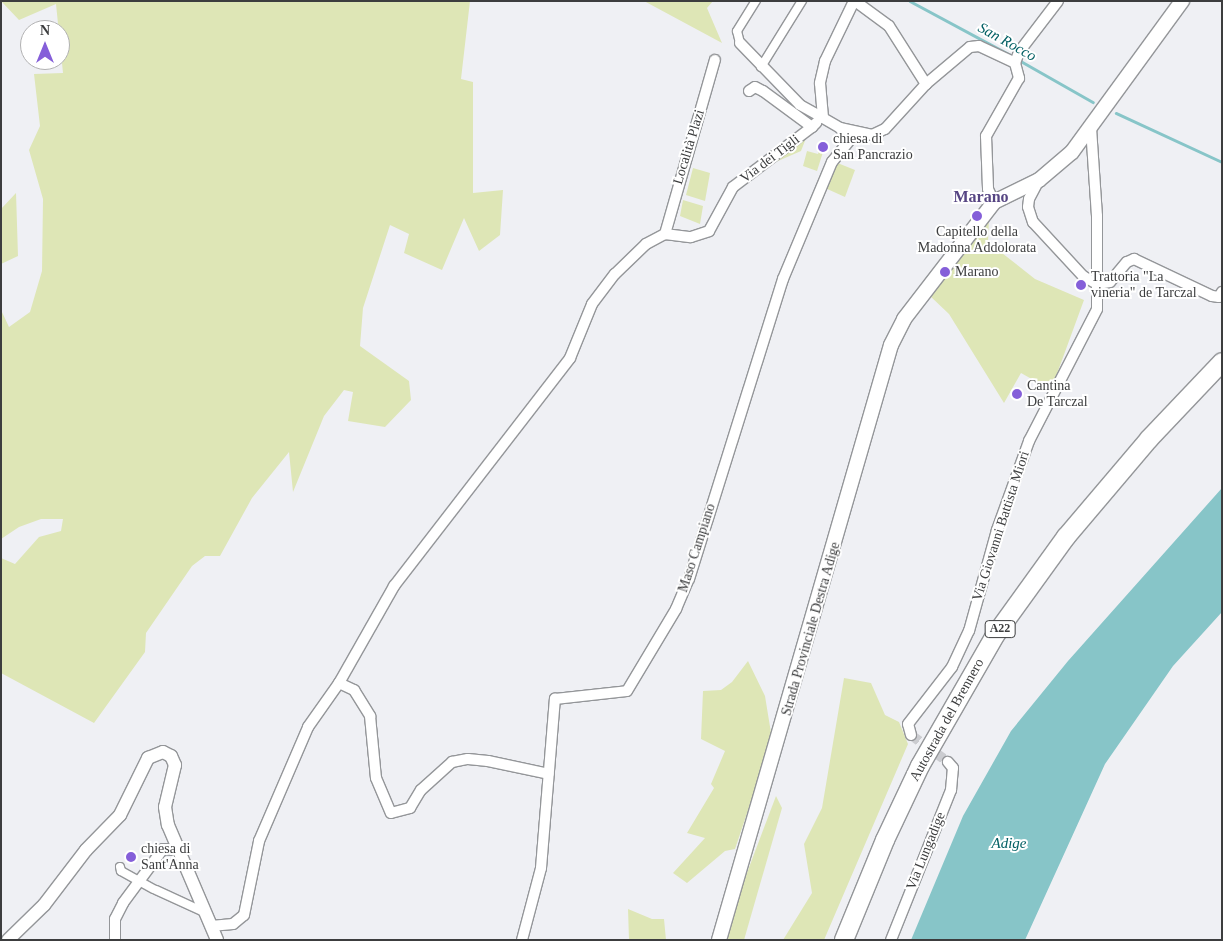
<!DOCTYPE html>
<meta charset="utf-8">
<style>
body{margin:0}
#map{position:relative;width:1223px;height:941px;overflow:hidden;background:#eff0f4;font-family:"Times New Roman",serif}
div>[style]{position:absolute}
.green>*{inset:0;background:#dee6b6}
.water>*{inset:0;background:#87c5c8}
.stream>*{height:2.5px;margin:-1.25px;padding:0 1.25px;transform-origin:1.25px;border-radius:1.25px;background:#87c5c8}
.minor-tunnel>*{height:10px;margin-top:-5px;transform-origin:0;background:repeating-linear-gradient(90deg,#cbccd0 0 10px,transparent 0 15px)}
.roads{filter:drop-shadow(1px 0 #949699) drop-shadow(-1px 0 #949699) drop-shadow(0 1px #949699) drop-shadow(0 -1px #949699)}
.pedestrian>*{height:8px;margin:-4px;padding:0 4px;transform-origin:4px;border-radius:4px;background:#fff}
.minor>*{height:10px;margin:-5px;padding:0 5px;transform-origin:5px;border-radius:5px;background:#fff}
.tertiary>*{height:12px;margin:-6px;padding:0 6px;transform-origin:6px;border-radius:6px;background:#fff}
.secondary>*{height:14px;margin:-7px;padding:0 7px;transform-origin:7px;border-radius:7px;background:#fff}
.motorway>*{height:18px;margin:-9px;padding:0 9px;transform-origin:9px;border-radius:9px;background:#fff}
.dots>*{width:14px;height:14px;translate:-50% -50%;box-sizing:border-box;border:2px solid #fff;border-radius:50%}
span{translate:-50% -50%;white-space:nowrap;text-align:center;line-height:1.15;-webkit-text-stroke:4px #fff;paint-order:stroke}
.shield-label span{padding:1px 4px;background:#fff;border:1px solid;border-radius:4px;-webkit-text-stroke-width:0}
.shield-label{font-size:12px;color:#3c3d3e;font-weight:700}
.poi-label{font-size:14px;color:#3c3d3e}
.left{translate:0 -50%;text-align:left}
.street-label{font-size:14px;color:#3c3d3e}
.water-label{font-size:15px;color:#036064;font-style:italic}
.quarter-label{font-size:16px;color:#564583;font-weight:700}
.frame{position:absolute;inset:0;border:2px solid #3c3d3e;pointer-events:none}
.north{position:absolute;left:20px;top:20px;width:50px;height:50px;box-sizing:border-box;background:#fff;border:1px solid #b1b1b2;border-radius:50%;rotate:0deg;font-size:14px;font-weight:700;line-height:20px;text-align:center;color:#3c3d3e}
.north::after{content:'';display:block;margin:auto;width:18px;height:22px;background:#855fd9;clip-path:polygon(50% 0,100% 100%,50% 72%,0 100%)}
</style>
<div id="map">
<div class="green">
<i style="clip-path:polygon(1px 1px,470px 1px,461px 79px,473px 82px,473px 193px,503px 190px,500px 235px,479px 251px,464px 218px,442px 270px,404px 253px,409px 234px,390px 225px,363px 308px,360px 346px,409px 381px,411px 400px,385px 427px,348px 421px,353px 392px,344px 390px,324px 416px,293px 492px,289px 452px,252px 498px,220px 556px,205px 556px,192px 566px,146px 633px,145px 652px,94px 723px,1px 673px,1px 558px,15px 564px,39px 537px,61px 531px,63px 519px,41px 519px,19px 527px,1px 539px,1px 310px,9px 327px,30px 312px,42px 271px,43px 199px,29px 150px,40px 126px,34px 74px,63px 73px,56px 4px,19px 20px)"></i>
<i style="clip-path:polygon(644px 1px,713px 1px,707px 8px,722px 43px)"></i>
<i style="clip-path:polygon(808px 133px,801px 151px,760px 169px)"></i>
<i style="clip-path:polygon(807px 151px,818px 154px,819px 151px,823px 152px,817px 171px,803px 166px)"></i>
<i style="clip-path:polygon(835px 162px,855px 170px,845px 197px,825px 188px)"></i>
<i style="clip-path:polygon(693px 168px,710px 173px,705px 201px,686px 195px)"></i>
<i style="clip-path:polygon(16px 193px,18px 256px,1px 264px,1px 209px)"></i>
<i style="clip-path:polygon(683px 200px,703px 206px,700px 224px,680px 216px)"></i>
<i style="clip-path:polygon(989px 218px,988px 242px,1035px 279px,1084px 300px,1051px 390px,1021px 373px,1004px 403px,949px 314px,929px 295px)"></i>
<i style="clip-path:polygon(748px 661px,765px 696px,772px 739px,735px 849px,725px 851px,687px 883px,673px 873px,705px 838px,687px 833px,714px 788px,711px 784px,725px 751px,701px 739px,703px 691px,721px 690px,732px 682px)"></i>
<i style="clip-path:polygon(844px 678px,871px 683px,885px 715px,899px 722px,908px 744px,824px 940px,783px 940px,812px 893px,804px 844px,822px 808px)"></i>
<i style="clip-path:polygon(776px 796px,782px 808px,744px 940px,728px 940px,728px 923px)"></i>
<i style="clip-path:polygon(628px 909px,652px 919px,664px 919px,666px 940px,629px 940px)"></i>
</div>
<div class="water">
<i style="clip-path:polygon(1222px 488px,1222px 612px,1173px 666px,1105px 764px,1025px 940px,911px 940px,963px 816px,1011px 731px,1068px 661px)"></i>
</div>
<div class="stream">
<i style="left:910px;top:1px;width:118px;rotate:28.3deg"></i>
<i style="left:1019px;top:60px;width:85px;rotate:29.6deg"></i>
<i style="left:1116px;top:113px;width:117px;rotate:24.8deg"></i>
</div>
<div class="minor-tunnel">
<i style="left:911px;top:735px;width:46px;rotate:36.1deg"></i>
</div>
<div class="roads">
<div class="pedestrian">
<i style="left:740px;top:43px;width:12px;rotate:-104deg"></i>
<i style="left:737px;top:31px;width:36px;rotate:-58deg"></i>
<i style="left:761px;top:67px;width:78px;rotate:-58.2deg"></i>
<i style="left:120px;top:867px;width:4px;rotate:76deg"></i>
<i style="left:121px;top:871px;width:37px;rotate:29deg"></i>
<i style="left:156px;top:890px;width:53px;rotate:24.6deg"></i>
</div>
<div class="minor">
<i style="left:854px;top:1px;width:67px;rotate:115.8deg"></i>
<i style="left:825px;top:61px;width:23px;rotate:103deg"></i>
<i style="left:820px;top:83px;width:35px;rotate:85deg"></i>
<i style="left:823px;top:118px;width:20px;rotate:30deg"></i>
<i style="left:840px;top:128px;width:33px;rotate:12deg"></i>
<i style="left:872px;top:135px;width:14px;rotate:-25deg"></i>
<i style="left:885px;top:129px;width:61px;rotate:-47.7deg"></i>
<i style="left:926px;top:84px;width:57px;rotate:-40.1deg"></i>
<i style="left:970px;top:47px;width:9px;rotate:-6deg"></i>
<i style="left:979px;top:46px;width:40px;rotate:25deg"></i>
<i style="left:1015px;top:63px;width:16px;rotate:75deg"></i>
<i style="left:1019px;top:78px;width:67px;rotate:119.6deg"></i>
<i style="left:986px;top:136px;width:53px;rotate:87.8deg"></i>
<i style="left:988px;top:189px;width:14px;rotate:65deg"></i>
<i style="left:855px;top:1px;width:42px;rotate:36.3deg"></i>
<i style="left:889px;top:26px;width:69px;rotate:57.5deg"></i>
<i style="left:740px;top:43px;width:86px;rotate:45.9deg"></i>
<i style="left:800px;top:105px;width:26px;rotate:29deg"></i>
<i style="left:1015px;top:63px;width:12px;rotate:-70deg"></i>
<i style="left:1019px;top:52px;width:64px;rotate:-52.6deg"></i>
<i style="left:749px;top:91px;width:7px;rotate:-34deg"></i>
<i style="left:755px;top:87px;width:9px;rotate:27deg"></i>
<i style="left:763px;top:91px;width:61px;rotate:36.3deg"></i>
<i style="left:812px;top:127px;width:6px;rotate:-45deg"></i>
<i style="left:1039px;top:180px;width:21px;rotate:118deg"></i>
<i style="left:1029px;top:199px;width:8px;rotate:97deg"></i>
<i style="left:1028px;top:207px;width:16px;rotate:72deg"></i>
<i style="left:1033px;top:222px;width:74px;rotate:47.2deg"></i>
<i style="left:1083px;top:276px;width:16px;rotate:30deg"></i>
<i style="left:1097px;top:284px;width:13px;rotate:-9deg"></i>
<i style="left:1110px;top:282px;width:26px;rotate:-50deg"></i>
<i style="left:1127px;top:262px;width:8px;rotate:-23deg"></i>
<i style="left:1134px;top:259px;width:86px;rotate:25.4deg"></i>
<i style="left:1212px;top:296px;width:7px;rotate:8deg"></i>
<i style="left:1219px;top:297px;width:6px;rotate:-59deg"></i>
<i style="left:665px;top:234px;width:181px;rotate:-74deg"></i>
<i style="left:339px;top:683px;width:17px;rotate:25deg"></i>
<i style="left:354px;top:690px;width:31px;rotate:58deg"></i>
<i style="left:370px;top:716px;width:62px;rotate:84.5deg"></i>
<i style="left:376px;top:778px;width:38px;rotate:67deg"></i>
<i style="left:391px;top:813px;width:20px;rotate:-15deg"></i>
<i style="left:410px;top:808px;width:21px;rotate:-59deg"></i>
<i style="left:421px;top:790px;width:42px;rotate:-42.1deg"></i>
<i style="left:452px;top:762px;width:16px;rotate:-11deg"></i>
<i style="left:468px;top:759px;width:20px;rotate:6deg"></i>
<i style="left:488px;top:761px;width:62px;rotate:12deg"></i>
<i style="left:911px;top:735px;width:11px;rotate:-105deg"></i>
<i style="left:908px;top:724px;width:72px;rotate:-52.3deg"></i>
<i style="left:952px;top:667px;width:40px;rotate:-65deg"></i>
<i style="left:969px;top:631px;width:105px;rotate:-74.5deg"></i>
<i style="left:997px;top:530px;width:95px;rotate:-70.2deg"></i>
<i style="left:1029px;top:441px;width:148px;rotate:-62.7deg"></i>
<i style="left:1097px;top:309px;width:93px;rotate:-90deg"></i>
<i style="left:1097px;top:216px;width:89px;rotate:-93.9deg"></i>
<i style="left:211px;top:926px;width:22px;rotate:-5deg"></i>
<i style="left:233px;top:924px;width:14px;rotate:-39deg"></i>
<i style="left:244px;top:915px;width:76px;rotate:-78.5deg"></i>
<i style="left:259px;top:841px;width:124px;rotate:-66.7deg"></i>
<i style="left:308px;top:727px;width:54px;rotate:-54.8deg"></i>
<i style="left:339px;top:683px;width:112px;rotate:-60.4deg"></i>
<i style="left:394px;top:586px;width:288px;rotate:-52.3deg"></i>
<i style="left:570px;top:358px;width:58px;rotate:-67.8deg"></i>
<i style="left:592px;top:304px;width:38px;rotate:-53deg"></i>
<i style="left:615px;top:274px;width:43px;rotate:-44.1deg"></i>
<i style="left:646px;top:244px;width:21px;rotate:-28deg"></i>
<i style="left:665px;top:234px;width:26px;rotate:7deg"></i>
<i style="left:691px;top:237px;width:19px;rotate:-18deg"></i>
<i style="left:709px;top:231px;width:50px;rotate:-61.4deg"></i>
<i style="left:733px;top:187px;width:99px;rotate:-37.2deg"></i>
<i style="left:115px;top:940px;width:21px;rotate:-90deg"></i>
<i style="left:115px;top:919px;width:18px;rotate:-63deg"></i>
<i style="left:123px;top:903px;width:67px;rotate:-53.5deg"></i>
<i style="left:163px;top:849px;width:15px;rotate:4deg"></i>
<i style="left:522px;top:940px;width:74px;rotate:-75.2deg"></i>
<i style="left:541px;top:868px;width:170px;rotate:-85.3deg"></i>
<i style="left:555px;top:699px;width:72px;rotate:-6.3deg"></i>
<i style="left:627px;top:691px;width:96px;rotate:-59.1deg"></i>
<i style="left:676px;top:609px;width:33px;rotate:-67deg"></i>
<i style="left:689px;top:579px;width:314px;rotate:-72.6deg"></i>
<i style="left:783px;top:279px;width:127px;rotate:-67.3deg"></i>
<i style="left:832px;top:162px;width:36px;rotate:-51deg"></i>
<i style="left:891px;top:940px;width:162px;rotate:-68.2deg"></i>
<i style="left:951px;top:790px;width:22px;rotate:-85deg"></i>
<i style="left:953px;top:768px;width:8px;rotate:-130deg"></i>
</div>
<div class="tertiary">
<i style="left:8px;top:940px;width:50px;rotate:-44.2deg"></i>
<i style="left:44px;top:905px;width:69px;rotate:-52.6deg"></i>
<i style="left:86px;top:850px;width:49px;rotate:-45.8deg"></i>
<i style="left:120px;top:815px;width:64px;rotate:-63.8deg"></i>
<i style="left:148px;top:758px;width:16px;rotate:-22deg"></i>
<i style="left:163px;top:752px;width:9px;rotate:27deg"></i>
<i style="left:171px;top:756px;width:10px;rotate:66deg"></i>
<i style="left:175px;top:765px;width:43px;rotate:103.4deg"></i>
<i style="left:165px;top:807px;width:18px;rotate:81deg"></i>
<i style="left:168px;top:825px;width:125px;rotate:66.9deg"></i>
</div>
<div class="secondary">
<i style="left:719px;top:940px;width:619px;rotate:-73.88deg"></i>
<i style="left:891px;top:345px;width:29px;rotate:-63deg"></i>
<i style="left:904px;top:319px;width:148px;rotate:-52.4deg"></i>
<i style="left:994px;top:202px;width:50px;rotate:-26.1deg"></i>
<i style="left:1039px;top:180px;width:43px;rotate:-40.3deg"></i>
<i style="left:1072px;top:152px;width:187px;rotate:-53.9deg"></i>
</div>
<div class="motorway">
<i style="left:844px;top:940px;width:108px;rotate:-67.7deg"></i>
<i style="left:885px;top:840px;width:82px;rotate:-64.7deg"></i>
<i style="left:920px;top:766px;width:152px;rotate:-60.1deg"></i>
<i style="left:996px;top:634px;width:120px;rotate:-54.2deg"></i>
<i style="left:1066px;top:537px;width:128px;rotate:-49.7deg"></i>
<i style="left:1149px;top:439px;width:106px;rotate:-46.5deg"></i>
</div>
</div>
<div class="dots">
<i style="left:823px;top:147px;background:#855fd9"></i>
<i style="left:977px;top:216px;background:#855fd9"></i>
<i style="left:945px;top:272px;background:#855fd9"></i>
<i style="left:1081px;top:285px;background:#855fd9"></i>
<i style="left:1017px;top:394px;background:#855fd9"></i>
<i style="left:131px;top:857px;background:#855fd9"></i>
</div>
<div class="shield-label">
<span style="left:1000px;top:629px">A22</span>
</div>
<div class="poi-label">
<span class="left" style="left:833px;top:147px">chiesa di<br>San Pancrazio</span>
<span style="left:977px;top:240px">Capitello della<br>Madonna Addolorata</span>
<span class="left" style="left:955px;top:272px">Marano</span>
<span class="left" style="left:1091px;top:285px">Trattoria "La<br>vineria" de Tarczal</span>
<span class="left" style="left:1027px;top:394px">Cantina<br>De Tarczal</span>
<span class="left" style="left:141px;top:857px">chiesa di<br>Sant'Anna</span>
</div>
<div class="street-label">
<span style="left:689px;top:147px;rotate:-73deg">Località Plazi</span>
<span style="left:770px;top:159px;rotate:-37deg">Via dei Tigli</span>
<span style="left:1001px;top:526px;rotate:-72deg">Via Giovanni Battista Miori</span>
<span style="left:697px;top:548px;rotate:-72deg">Maso Campiano</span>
<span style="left:811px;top:629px;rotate:-74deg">Strada Provinciale Destra Adige</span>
<span style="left:947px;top:720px;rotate:-61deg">Autostrada del Brennero</span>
<span style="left:926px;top:851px;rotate:-68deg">Via Lungadige</span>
</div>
<div class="water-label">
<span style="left:1007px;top:42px;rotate:29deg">San Rocco</span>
<span style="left:1009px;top:844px">Adige</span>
</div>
<div class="quarter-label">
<span style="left:981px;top:197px">Marano</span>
</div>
<div class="frame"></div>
<div class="north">N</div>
</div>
